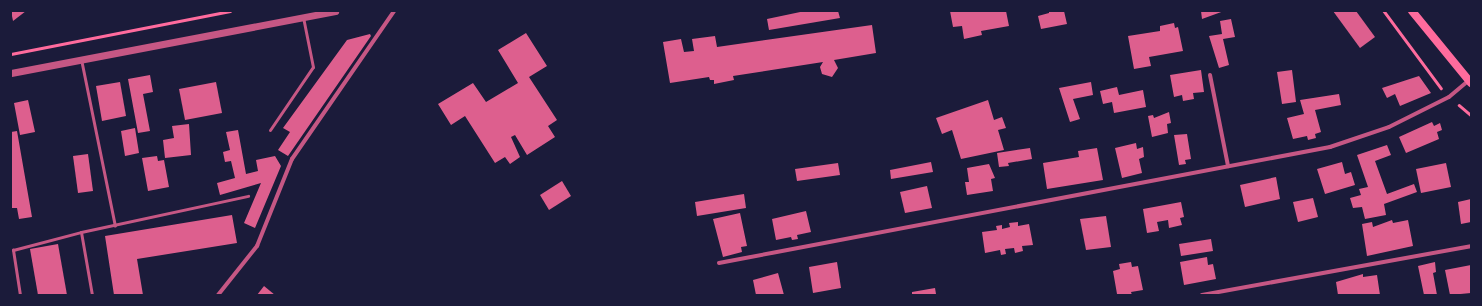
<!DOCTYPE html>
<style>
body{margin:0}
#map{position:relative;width:1482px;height:306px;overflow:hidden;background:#1b1b3a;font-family:"Times New Roman",serif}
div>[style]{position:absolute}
.building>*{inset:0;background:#dd5f8e}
.path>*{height:2.5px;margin:-1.25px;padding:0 1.25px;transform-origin:1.25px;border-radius:1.25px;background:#ff6b9d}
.service>*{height:3px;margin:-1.5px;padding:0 1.5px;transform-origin:1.5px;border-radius:1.5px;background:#c65784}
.minor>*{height:4px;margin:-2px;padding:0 2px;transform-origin:2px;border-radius:2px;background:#c65784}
.tertiary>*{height:7px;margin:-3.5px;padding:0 3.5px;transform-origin:3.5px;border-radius:3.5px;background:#c65784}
.secondary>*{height:8px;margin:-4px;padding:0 4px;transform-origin:4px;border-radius:4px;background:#ff6b9d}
span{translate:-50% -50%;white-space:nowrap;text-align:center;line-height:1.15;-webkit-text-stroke:3px #1b1b3a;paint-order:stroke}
.frame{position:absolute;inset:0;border:12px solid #1b1b3a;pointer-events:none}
</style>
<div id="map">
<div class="building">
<i style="clip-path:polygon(11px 11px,26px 11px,13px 21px)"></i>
<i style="clip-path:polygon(805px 11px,838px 11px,840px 18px,769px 30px,767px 19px)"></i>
<i style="clip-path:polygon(950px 11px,1006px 11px,1009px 26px,981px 31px,982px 35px,964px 39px,962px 26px,953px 27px)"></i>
<i style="clip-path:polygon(1049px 11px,1064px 11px,1067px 24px,1041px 29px,1038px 16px,1049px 13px)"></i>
<i style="clip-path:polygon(1201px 11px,1224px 11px,1202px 19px)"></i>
<i style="clip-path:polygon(1333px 11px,1356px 11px,1375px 37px,1360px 48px)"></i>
<i style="clip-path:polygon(1231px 19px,1235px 37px,1223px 39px,1229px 65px,1219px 68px,1209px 36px,1222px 34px,1220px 21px)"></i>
<i style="clip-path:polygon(1174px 23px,1175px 28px,1178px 27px,1183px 51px,1149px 57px,1151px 66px,1134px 69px,1128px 36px,1160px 31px,1160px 26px)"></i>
<i style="clip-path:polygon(872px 25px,876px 53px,834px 60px,838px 68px,832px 77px,822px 74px,820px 67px,823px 62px,733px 76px,734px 80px,714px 84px,714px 80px,710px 80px,709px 77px,670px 83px,663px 42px,681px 39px,684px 52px,694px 51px,692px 39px,715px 36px,717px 47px)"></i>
<i style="clip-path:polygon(526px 33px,547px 66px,529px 77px,557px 120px,548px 126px,555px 137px,527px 155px,515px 135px,511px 137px,520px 157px,510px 164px,505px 157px,495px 163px,465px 116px,451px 125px,438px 104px,473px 83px,486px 102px,518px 83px,498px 50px)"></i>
<i style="clip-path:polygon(370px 34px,371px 36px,288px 156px,278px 150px,290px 132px,283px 128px,347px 40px)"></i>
<i style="clip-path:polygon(1201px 70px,1204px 92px,1193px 93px,1194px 99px,1183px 101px,1182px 95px,1174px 97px,1170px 75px)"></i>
<i style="clip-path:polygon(1292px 70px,1296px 102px,1282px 104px,1277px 72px)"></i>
<i style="clip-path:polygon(150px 75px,153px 92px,143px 94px,150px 131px,138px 133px,128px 79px)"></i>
<i style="clip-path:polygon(1419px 76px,1431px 93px,1400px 106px,1395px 94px,1387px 98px,1382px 88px)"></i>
<i style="clip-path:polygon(120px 82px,126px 116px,102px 121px,96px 86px)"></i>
<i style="clip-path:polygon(216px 82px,222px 113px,185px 120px,179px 89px)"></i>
<i style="clip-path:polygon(1091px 82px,1093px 95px,1073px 99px,1080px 119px,1070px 122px,1059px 88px)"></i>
<i style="clip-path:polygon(1117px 87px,1119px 95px,1143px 90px,1146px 107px,1114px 113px,1112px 102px,1103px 104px,1100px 91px)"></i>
<i style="clip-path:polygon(1339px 94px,1341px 105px,1315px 110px,1321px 132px,1315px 134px,1316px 138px,1308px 140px,1307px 136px,1293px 139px,1287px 118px,1304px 114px,1300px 100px)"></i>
<i style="clip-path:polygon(28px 100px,35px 132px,20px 135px,14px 103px)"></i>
<i style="clip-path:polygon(988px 100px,994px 120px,1002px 117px,1006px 128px,998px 130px,1004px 150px,961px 159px,952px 130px,942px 134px,936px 118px)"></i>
<i style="clip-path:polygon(1169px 112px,1171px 123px,1167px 124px,1168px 133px,1152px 137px,1148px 116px,1153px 115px,1154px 118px)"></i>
<i style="clip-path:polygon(1432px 122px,1434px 126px,1440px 123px,1442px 130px,1437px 132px,1439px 139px,1406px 153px,1399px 137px)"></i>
<i style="clip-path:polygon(189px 124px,191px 155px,165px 158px,163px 140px,174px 138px,172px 126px)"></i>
<i style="clip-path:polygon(135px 128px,139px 153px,125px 156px,121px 131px)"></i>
<i style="clip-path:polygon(238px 130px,246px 174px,258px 171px,256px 160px,275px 156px,281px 166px,255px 228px,244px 223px,261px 183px,220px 195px,217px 183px,235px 178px,231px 161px,225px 162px,223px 152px,230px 150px,226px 132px)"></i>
<i style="clip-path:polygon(17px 131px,32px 217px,19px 219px,17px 208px,12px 208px,11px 202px,11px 132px)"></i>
<i style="clip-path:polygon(1187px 134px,1191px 159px,1185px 160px,1186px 164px,1179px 165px,1174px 135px)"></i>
<i style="clip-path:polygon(1136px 143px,1137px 149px,1143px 147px,1144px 157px,1139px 159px,1142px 173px,1122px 178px,1115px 148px)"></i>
<i style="clip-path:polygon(1387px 145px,1391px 155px,1375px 161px,1387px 194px,1414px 184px,1417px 192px,1384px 204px,1386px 215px,1365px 219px,1362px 207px,1353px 208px,1350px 198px,1361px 195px,1359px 189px,1368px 187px,1357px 155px)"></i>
<i style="clip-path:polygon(1030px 148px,1032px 159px,1008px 163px,1009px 166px,999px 167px,997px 153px)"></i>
<i style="clip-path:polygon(1097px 148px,1103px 180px,1047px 189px,1043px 163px,1079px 157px,1078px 151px)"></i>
<i style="clip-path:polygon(88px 154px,93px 191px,78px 193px,73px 156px)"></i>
<i style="clip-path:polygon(157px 156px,158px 161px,164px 160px,169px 187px,148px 191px,142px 158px)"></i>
<i style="clip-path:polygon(931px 162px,933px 172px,891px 179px,890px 170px)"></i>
<i style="clip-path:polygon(1342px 162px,1345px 174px,1351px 172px,1355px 185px,1325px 194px,1317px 169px)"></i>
<i style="clip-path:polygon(838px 163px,840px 175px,797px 181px,795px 169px)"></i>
<i style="clip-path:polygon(1446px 163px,1451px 187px,1421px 193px,1416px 169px)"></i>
<i style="clip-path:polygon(989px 164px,995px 178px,991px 179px,993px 191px,967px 195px,965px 182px,969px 182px,967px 168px)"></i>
<i style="clip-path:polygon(1276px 177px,1280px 199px,1245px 207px,1240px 185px)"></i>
<i style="clip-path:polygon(562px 181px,571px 196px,549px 210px,540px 195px)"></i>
<i style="clip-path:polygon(927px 186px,932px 208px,905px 213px,900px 192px)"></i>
<i style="clip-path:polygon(744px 194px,746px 208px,697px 216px,695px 202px)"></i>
<i style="clip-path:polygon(1313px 198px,1318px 217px,1298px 222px,1293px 202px)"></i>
<i style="clip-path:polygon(1471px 199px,1471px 222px,1461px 224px,1458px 202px)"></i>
<i style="clip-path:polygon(1181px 202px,1184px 217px,1180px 218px,1182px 225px,1169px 228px,1168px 220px,1157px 222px,1159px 231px,1147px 233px,1143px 209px)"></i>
<i style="clip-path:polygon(806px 211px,811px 232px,797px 235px,798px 239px,792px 240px,791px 237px,776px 240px,772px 219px)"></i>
<i style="clip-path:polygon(740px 213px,747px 246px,741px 247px,742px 252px,723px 257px,713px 219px)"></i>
<i style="clip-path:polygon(232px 215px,237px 243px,137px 259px,143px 295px,114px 295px,105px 236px)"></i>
<i style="clip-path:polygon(1106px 216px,1111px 247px,1086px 250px,1080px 219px)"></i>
<i style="clip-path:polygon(1392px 220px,1393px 223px,1408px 220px,1413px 246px,1367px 256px,1362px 224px,1372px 222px,1373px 227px)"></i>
<i style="clip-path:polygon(1018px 222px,1018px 226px,1029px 224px,1033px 245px,1022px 246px,1023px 251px,1015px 253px,1014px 248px,1005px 249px,1006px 254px,1001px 255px,1000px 250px,985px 253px,982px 232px,997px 230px,996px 226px,1002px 225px,1002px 229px,1010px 227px,1009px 223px)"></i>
<i style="clip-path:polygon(1211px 239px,1213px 251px,1181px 256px,1179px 244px)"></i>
<i style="clip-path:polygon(58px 244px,67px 295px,38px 295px,30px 249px)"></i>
<i style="clip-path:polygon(1207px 257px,1208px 265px,1213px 264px,1216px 279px,1184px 285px,1180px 262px)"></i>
<i style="clip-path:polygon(837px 262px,841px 288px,813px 293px,809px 267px)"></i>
<i style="clip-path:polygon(1131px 262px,1132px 267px,1138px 266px,1143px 290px,1131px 292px,1132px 295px,1117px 294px,1113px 271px,1120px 269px,1119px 264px)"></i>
<i style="clip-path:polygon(1435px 262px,1436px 272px,1433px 273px,1437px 295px,1424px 295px,1418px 266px)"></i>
<i style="clip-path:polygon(1471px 265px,1471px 293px,1450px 295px,1445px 270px)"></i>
<i style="clip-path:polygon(778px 273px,784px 295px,756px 295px,753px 280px)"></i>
<i style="clip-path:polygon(1363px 274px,1363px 277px,1377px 275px,1380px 295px,1338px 295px,1336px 282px)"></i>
<i style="clip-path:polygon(264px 286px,275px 295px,257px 295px)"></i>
<i style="clip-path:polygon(935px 288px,936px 294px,912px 295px,912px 292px)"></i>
</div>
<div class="path">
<i style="left:1384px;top:11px;width:96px;rotate:53.5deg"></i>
<i style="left:11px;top:54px;width:223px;rotate:-11.1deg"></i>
<i style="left:1459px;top:105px;width:16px;rotate:40deg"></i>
</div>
<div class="service">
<i style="left:81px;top:59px;width:170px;rotate:78.5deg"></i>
<i style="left:270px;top:130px;width:76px;rotate:-55.7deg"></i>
<i style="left:313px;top:67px;width:51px;rotate:-101.3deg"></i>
<i style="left:20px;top:295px;width:46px;rotate:-98.8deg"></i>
<i style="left:13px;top:250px;width:70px;rotate:-14.8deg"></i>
<i style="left:92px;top:295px;width:64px;rotate:-99.9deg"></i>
<i style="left:81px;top:232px;width:171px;rotate:-12.2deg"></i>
</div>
<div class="minor">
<i style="left:1210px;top:75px;width:93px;rotate:78.8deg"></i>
<i style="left:719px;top:263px;width:622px;rotate:-10.75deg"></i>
<i style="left:1330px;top:147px;width:62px;rotate:-18.7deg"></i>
<i style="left:1389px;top:127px;width:67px;rotate:-26.6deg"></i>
<i style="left:1449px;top:97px;width:26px;rotate:-40deg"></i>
<i style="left:218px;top:295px;width:63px;rotate:-51.5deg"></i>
<i style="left:257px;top:246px;width:94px;rotate:-68.1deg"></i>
<i style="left:292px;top:159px;width:180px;rotate:-55.4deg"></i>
<i style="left:1202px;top:295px;width:273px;rotate:-10.3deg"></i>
</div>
<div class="tertiary">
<i style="left:11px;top:73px;width:330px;rotate:-10.8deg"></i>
</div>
<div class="secondary">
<i style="left:1412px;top:11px;width:93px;rotate:50.7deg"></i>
</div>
<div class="frame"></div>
</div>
